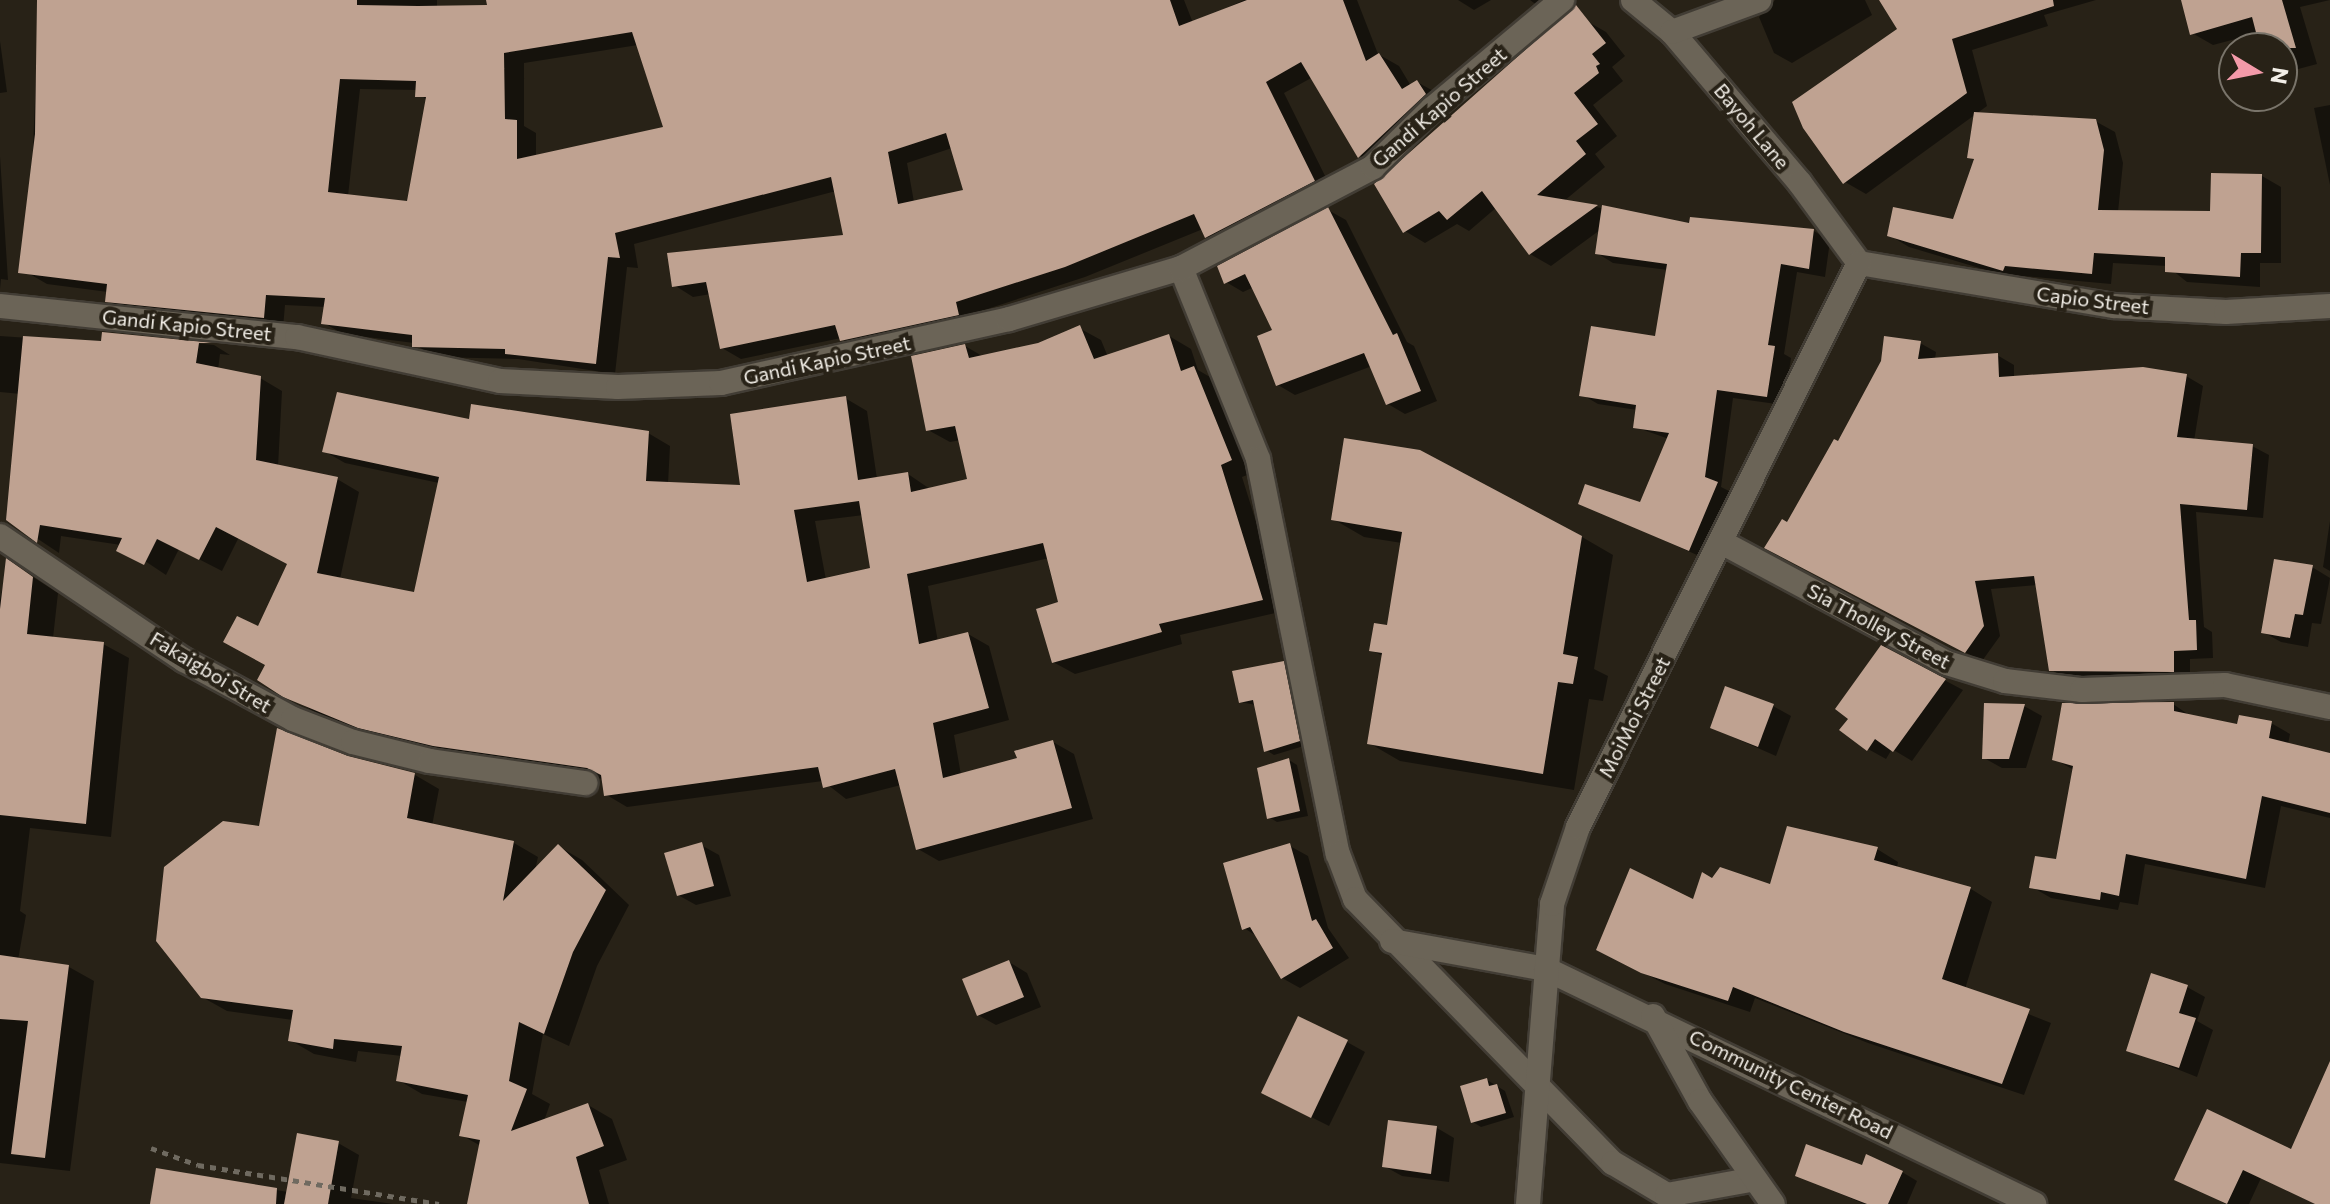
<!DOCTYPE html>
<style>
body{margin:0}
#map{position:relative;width:2330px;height:1204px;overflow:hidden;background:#282217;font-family:Commissioner,sans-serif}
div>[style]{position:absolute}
.shadow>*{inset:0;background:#0007}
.building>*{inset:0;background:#bfa291}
.path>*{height:5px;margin-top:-2.5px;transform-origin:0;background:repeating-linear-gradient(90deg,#6f6a60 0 6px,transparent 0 12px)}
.roads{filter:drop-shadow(2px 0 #423d35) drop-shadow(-2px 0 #423d35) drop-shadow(0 2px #423d35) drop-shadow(0 -2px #423d35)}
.street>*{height:24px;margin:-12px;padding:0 12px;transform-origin:12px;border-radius:12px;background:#6b6457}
span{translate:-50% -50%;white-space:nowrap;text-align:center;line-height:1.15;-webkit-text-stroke:8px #282217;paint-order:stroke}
.street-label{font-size:20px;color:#f2eee7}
.north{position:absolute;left:2218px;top:32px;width:80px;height:80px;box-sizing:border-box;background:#282217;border:2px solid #79746a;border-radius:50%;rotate:100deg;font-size:22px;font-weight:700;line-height:32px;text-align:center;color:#f2eee7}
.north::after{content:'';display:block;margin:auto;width:28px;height:36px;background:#f39aa9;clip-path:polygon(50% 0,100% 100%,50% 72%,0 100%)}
</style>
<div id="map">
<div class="shadow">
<i style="clip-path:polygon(evenodd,39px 0,437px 0,437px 6px,490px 7px,490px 0,1184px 0,1193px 23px,1244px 0,1357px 0,1378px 54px,1399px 66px,1411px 86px,1417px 82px,1437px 93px,1379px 167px,1360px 156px,1313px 77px,1284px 93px,1333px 192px,1226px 248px,1207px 237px,1203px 229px,1085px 277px,975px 313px,978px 325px,861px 351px,841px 338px,741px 359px,722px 348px,711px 294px,693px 297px,674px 285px,845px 237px,836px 191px,634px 244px,638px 268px,627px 267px,615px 374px,518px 359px,433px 357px,414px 343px,343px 334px,324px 323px,326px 307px,285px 305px,283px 328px,127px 312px,107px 301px,108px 292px,47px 284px,28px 273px,39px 0,638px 45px,666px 129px,536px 157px,536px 133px,524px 126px,524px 63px,638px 45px,39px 0,360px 89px,417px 90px,427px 101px,409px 203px,348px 196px,360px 89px,39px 0,952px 148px,966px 191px,914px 202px,907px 163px,952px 148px)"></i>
<i style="clip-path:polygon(1458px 0,1491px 0,1474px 10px)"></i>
<i style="clip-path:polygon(1530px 0,1570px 0,1549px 14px)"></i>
<i style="clip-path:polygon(1775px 0,1865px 0,1872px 15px,1792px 63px,1774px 53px,1759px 17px)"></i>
<i style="clip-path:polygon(1881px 0,2096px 0,2044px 15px,2048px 26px,1972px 50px,1987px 106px,1866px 194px,1845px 182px,1900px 29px)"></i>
<i style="clip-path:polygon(2183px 0,2330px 0,2300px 7px,2317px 64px,2287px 72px,2282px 70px,2282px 48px,2262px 48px,2258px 33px,2213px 45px,2192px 33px)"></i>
<i style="clip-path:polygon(1585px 20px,1606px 32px,1625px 56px,1612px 67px,1623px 81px,1593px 105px,1617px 136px,1595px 154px,1605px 167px,1564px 201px,1691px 225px,1692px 219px,1814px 231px,1830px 241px,1825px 277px,1797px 272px,1784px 354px,1791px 358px,1784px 405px,1733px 398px,1721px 487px,1733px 493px,1706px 559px,1580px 503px,1642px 504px,1669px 439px,1635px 427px,1637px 410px,1598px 404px,1581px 394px,1657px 338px,1668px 270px,1613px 263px,1597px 253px,1600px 230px,1551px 266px,1530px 254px,1497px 207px,1469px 231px,1457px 224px,1425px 243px,1405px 231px)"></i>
<i style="clip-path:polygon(0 41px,7px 92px,0 93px)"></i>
<i style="clip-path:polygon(2330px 105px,2330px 185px,2314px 108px)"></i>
<i style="clip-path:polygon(2095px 121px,2115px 132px,2123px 163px,2118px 212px,2212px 213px,2262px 176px,2281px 187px,2281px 263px,2260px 263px,2260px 287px,2187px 282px,2167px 266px,2113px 263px,2111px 284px,2024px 276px,2023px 281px,1909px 247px,1889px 235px,1955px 222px,1976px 161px,1969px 157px)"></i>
<i style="clip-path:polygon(0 156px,8px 280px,1px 279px,0 289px)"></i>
<i style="clip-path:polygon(1328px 210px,1346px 220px,1407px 342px,1414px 346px,1437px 401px,1405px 414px,1388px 404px,1372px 366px,1295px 395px,1278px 385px,1275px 331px,1254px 287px,1243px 292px,1226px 282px)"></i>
<i style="clip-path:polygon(evenodd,1079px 328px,1101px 340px,1108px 357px,1169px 336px,1191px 349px,1198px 370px,1215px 380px,1252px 473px,1242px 477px,1284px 611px,1180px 635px,1182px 644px,1075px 674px,1053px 662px,1061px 604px,1049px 558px,928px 586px,938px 642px,968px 634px,989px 646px,1009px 720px,954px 735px,961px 775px,1019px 760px,1053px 742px,1074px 754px,1093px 819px,939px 861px,918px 849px,901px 785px,846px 799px,823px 781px,627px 807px,605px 794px,603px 779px,456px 758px,381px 739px,323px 717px,260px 679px,267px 665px,259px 628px,289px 564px,239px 537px,222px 571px,179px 549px,166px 575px,121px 545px,61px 536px,59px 553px,8px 519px,21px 394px,0 392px,0 336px,103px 343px,104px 334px,214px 345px,230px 355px,220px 354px,218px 370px,260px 378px,282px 391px,278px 467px,337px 479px,359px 492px,340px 579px,416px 594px,439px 483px,345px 463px,324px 451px,470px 421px,648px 433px,670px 446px,668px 484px,742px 487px,845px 398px,867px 411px,877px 479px,908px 474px,930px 489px,969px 480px,961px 440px,950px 442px,928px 430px,965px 346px,984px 357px,1038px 345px,1079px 328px,864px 515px,872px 570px,826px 580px,815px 521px,864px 515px)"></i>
<i style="clip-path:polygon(1920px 343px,1936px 352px,1935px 359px,1997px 355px,2014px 365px,2014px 378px,2186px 376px,2203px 386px,2194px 441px,2252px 446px,2269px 455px,2263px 518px,2196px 512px,2204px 627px,2212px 632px,2213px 658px,2190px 659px,2190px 680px,2068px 679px,2051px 670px,2038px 585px,1991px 589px,2000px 636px,1982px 661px,1783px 557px,1788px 525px,1839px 444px)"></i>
<i style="clip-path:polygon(1333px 519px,1582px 537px,1613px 555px,1594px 669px,1608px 676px,1603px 701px,1589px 699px,1574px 790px,1400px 761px,1369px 743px,1383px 656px,1371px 650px,1388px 627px,1402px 543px,1364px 537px)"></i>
<i style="clip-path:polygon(2330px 521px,2330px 571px,2323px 567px)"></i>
<i style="clip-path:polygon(8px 561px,58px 593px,53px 638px,103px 644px,129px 658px,111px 837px,30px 828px,20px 911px,26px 915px,18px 960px,69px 967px,94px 981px,70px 1171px,0 1163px,0 600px)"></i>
<i style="clip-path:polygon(2312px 567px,2330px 578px,2321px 624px,2312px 623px,2308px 647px,2281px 642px,2263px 632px)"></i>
<i style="clip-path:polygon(1882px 647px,1963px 690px,1912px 761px,1892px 749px,1886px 759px,1868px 749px,1851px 718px)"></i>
<i style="clip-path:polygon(1283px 663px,1292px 668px,1307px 745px,1274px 755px,1266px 750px,1256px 705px,1240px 702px)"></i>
<i style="clip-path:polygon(2173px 704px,2192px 717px,2239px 726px,2271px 723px,2290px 734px,2288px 744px,2330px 753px,2330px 818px,2281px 806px,2265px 888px,2145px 864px,2138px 905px,2120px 902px,2118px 910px,2051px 898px,2032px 887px,2058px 862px,2074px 770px,2054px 759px)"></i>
<i style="clip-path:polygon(1773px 706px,1791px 716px,1776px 756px,1712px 728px)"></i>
<i style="clip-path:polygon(2024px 706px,2042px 716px,2026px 768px,2002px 768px,1984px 758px)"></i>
<i style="clip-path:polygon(347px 758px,415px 775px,439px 789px,432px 826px,514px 843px,538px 857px,535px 870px,558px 846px,582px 860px,629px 905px,597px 966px,569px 1046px,543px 1034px,532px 1094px,550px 1104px,544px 1121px,588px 1105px,612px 1119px,627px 1160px,599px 1170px,609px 1204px,469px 1204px,481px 1146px,461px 1135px,468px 1102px,422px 1094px,398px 1080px,402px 1056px,358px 1051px,356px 1062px,314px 1054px,290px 1040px,293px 1020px,227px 1011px,202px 997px,261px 828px)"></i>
<i style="clip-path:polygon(1289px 760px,1297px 765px,1308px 816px,1277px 822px,1269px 817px)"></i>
<i style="clip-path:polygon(701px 845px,719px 855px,731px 896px,696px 905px,678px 895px)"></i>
<i style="clip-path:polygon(1290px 846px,1308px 856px,1328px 928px,1349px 958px,1300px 988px,1282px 978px,1258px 937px,1244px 928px)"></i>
<i style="clip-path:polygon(1877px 849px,1898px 862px,1897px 868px,1971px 889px,1992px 902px,1965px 989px,2051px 1023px,2024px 1095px,1868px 1043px,1755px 998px,1750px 1012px,1665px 984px,1620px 961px,1694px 902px,1713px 880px,1772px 886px)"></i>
<i style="clip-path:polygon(1009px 962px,1027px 973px,1041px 1007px,996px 1025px,978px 1015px)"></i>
<i style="clip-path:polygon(2187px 987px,2205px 997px,2197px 1021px,2213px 1030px,2197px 1077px,2129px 1050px)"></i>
<i style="clip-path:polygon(1347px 1042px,1365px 1052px,1329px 1126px,1281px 1102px)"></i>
<i style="clip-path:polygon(1487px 1080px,1505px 1091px,1514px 1117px,1481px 1127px,1473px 1122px)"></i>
<i style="clip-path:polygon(2330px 1111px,2330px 1204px,2315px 1204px,2261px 1178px,2249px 1204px,2226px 1204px,2177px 1179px,2292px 1151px)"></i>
<i style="clip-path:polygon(1437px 1128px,1454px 1138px,1449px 1182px,1402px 1176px,1384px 1166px)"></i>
<i style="clip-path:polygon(338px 1143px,359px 1155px,351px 1198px,393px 1204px,152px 1204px,158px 1170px,288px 1192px)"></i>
<i style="clip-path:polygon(1863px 1167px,1902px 1172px,1917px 1181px,1907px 1204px,1864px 1204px,1797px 1175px)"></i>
</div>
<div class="building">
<i style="clip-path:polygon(evenodd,37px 0,357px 0,357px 5px,418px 6px,487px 5px,486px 0,1170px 0,1179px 26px,1247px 0,1343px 0,1366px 61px,1379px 53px,1402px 89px,1417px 80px,1426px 94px,1358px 158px,1301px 62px,1266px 82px,1315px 181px,1205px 238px,1194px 214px,1065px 267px,956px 302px,959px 315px,840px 341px,835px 325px,720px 349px,706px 282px,672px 287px,667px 253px,843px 235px,831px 177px,615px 233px,620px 258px,608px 257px,596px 364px,505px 354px,505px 349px,412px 347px,412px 335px,321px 324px,325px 298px,266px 295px,264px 318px,105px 302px,107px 284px,18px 273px,35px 134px,37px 0,632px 32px,663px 127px,517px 159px,517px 120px,505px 119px,504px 53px,632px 32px,37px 0,340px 79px,416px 81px,415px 97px,426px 97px,407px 201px,328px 192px,340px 79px,37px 0,946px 133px,963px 190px,898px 204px,888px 152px,946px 133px)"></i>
<i style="clip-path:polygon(1879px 0,2053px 0,2054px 6px,1952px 39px,1967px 93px,1843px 184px,1803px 128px,1792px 102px,1897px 29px)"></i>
<i style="clip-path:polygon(2181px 0,2282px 0,2296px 48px,2260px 48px,2252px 17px,2190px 35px)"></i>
<i style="clip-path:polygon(1576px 5px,1606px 43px,1592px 54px,1600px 64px,1596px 66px,1599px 73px,1574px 93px,1598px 124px,1576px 141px,1586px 154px,1537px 195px,1598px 205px,1529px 255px,1482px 191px,1447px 220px,1439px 211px,1403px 233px,1374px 184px)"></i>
<i style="clip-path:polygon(1974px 112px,2096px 119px,2104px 150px,2098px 210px,2210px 211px,2211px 173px,2262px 174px,2261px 253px,2241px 253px,2240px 277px,2165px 272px,2165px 257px,2094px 253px,2092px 274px,2005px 266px,2003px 271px,1887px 236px,1893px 207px,1953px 219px,1974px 159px,1967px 158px)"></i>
<i style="clip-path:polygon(1602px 205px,1689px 223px,1690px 217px,1814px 229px,1809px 269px,1781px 264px,1768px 345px,1775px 346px,1767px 397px,1717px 390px,1705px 477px,1718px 482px,1689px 551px,1578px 504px,1585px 484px,1640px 502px,1669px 433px,1633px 428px,1636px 405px,1579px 396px,1591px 326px,1655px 336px,1667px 264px,1595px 254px)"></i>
<i style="clip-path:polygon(1328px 207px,1393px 335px,1397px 333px,1421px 391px,1386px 405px,1364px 353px,1276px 386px,1257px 336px,1272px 330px,1245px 274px,1224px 284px,1217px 266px)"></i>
<i style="clip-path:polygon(evenodd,1080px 325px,1094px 359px,1169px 334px,1181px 371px,1194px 366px,1232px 460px,1221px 465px,1263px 600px,1159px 624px,1162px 632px,1052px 663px,1036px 609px,1058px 602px,1043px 543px,907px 574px,919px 644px,968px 632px,989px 708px,933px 723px,943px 778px,1017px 758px,1014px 751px,1053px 740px,1072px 808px,916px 850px,895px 769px,823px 788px,818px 767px,604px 796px,601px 775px,587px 768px,433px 746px,358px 728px,283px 697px,257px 680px,265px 665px,223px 642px,237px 616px,258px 626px,287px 564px,216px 527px,199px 560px,157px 539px,144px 565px,116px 551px,122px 538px,40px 525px,37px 543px,6px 520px,23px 336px,101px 341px,102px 332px,214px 343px,199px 343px,196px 363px,261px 376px,256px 460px,338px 477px,317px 573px,414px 592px,439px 477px,322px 452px,337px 392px,469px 419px,471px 404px,649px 431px,646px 481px,740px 485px,730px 414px,846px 396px,858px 480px,908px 472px,911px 492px,967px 479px,955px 426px,926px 431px,911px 356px,965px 344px,969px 358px,1038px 343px,1080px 325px,859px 501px,870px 568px,807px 582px,794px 510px,859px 501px)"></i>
<i style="clip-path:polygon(1884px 336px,1921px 341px,1918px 359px,1998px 353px,1999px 377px,2143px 367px,2187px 374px,2177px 437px,2253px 444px,2247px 510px,2180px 504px,2189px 620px,2196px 620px,2197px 650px,2174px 651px,2174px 672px,2049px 671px,2034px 576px,1975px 581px,1984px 626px,1965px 653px,1764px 548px,1782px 519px,1787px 522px,1834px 439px,1838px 441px,1881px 361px)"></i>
<i style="clip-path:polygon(1344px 438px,1420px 450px,1582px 536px,1563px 654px,1578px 657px,1573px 684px,1558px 682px,1543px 774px,1367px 744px,1382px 653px,1369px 651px,1374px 623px,1387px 625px,1402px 532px,1331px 520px)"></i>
<i style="clip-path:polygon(6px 558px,33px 577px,27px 634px,104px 642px,86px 824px,0 815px,0 609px)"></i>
<i style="clip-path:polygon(2274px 559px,2313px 565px,2303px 615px,2295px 614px,2290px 638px,2261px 633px)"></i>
<i style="clip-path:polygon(1881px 645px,1946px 679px,1893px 752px,1875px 739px,1867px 751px,1839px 730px,1848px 719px,1835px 709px)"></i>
<i style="clip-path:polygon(1284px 661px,1300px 741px,1264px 752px,1253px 700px,1239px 703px,1232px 671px)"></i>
<i style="clip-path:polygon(1725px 686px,1774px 704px,1758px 747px,1710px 728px)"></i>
<i style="clip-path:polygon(2174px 702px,2174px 711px,2237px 724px,2239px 715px,2272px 721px,2269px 738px,2330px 753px,2330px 813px,2262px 796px,2246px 879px,2126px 854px,2119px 896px,2101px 892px,2100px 900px,2029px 888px,2035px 856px,2056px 859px,2073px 766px,2052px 760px,2062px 703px)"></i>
<i style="clip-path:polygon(1984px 703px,2025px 704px,2009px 759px,1982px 759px)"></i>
<i style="clip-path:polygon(277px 728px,348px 756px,415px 773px,407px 818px,514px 841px,503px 901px,558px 844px,606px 890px,573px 952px,544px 1034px,519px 1022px,509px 1081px,527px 1089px,511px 1131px,588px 1103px,604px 1146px,576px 1157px,589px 1204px,467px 1204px,480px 1140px,459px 1136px,468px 1095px,396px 1081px,402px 1046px,334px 1039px,333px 1049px,288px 1041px,293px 1010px,201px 998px,156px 941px,164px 867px,223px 821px,259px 826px)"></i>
<i style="clip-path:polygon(1289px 758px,1300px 811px,1267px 819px,1257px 768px)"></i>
<i style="clip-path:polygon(1787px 826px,1878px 847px,1874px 860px,1971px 887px,1942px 979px,2030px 1009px,2002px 1084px,1844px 1032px,1733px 987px,1728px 1001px,1641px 973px,1596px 950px,1630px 868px,1693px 899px,1702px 872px,1712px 878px,1720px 867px,1770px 884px)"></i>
<i style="clip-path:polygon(702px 842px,714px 886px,677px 896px,664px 853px)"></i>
<i style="clip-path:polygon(1290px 843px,1312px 921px,1316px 919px,1333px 948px,1281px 979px,1250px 927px,1242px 930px,1223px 863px)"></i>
<i style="clip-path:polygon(0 955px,69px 965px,45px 1158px,11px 1154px,28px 1021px,0 1019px)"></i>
<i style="clip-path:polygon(1009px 960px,1024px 997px,977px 1016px,962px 979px)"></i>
<i style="clip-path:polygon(2151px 973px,2188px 985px,2179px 1013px,2196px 1018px,2179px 1068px,2126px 1051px)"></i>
<i style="clip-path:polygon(1298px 1016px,1348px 1040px,1311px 1118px,1261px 1093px)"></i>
<i style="clip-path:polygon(2330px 1061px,2330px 1204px,2315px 1204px,2243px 1170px,2227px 1204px,2174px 1180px,2207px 1109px,2291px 1149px)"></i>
<i style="clip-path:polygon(1487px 1078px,1489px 1086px,1497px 1084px,1506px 1113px,1471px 1123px,1460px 1086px)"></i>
<i style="clip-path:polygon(1388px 1120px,1437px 1126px,1431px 1174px,1382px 1167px)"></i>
<i style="clip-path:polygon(297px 1133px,339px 1141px,328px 1204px,284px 1204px)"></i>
<i style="clip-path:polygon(1806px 1144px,1862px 1165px,1866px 1154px,1903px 1171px,1888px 1204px,1867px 1204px,1795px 1176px)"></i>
<i style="clip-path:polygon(156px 1168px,277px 1188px,276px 1204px,150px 1204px)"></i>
</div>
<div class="path">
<i style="left:151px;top:1148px;width:50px;rotate:19.9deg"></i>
<i style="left:198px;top:1165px;width:244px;rotate:9.2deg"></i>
</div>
<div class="roads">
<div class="street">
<i style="left:1633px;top:0;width:50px;rotate:39.4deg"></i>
<i style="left:1672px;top:32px;width:198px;rotate:49.7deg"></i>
<i style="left:1800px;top:183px;width:99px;rotate:53.6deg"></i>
<i style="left:1672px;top:32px;width:93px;rotate:-20.2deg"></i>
<i style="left:1859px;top:263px;width:259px;rotate:9.6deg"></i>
<i style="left:2114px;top:306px;width:112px;rotate:3.1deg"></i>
<i style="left:2226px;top:312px;width:104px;rotate:-3.3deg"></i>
<i style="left:1181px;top:268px;width:206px;rotate:68deg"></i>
<i style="left:1258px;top:459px;width:403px;rotate:78.6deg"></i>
<i style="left:1338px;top:854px;width:48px;rotate:69.3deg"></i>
<i style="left:1355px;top:899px;width:369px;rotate:45.7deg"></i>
<i style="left:1613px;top:1163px;width:63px;rotate:30.7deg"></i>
<i style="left:1667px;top:1195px;width:89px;rotate:-10.3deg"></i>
<i style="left:0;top:306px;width:299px;rotate:6deg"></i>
<i style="left:297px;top:337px;width:208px;rotate:12.2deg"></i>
<i style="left:500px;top:381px;width:118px;rotate:2.9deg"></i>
<i style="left:618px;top:387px;width:103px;rotate:-2.2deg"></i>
<i style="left:721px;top:383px;width:295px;rotate:-12.5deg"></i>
<i style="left:1009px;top:319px;width:179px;rotate:-16.5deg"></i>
<i style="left:1181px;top:268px;width:217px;rotate:-27.7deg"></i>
<i style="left:1373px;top:167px;width:83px;rotate:-44.5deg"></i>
<i style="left:1432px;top:109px;width:170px;rotate:-40deg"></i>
<i style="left:0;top:536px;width:222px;rotate:34deg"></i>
<i style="left:184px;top:660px;width:124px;rotate:28.4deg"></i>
<i style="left:293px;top:719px;width:64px;rotate:21deg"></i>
<i style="left:353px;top:742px;width:79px;rotate:13.9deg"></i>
<i style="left:430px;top:761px;width:157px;rotate:8.1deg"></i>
<i style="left:1723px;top:543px;width:254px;rotate:28.2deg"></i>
<i style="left:1947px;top:663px;width:61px;rotate:17.2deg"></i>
<i style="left:2005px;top:681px;width:78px;rotate:6.7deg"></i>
<i style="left:2082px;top:690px;width:143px;rotate:-2deg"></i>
<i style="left:2225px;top:685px;width:107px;rotate:11.8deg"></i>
<i style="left:1392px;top:941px;width:157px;rotate:10.3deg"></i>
<i style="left:1546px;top:969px;width:542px;rotate:25.71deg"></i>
<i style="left:1653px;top:1016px;width:97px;rotate:61.1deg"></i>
<i style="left:1700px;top:1101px;width:126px;rotate:54.7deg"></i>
<i style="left:1528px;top:1204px;width:301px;rotate:-85.4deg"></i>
<i style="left:1552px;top:904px;width:81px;rotate:-71.3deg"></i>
<i style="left:1578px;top:827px;width:630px;rotate:-63.52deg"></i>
</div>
</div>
<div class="street-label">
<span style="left:1439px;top:107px;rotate:-41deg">Gandi Kapio Street</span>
<span style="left:1752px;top:126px;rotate:50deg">Bayoh Lane</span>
<span style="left:2093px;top:300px;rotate:7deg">Capio Street</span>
<span style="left:187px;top:325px;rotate:6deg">Gandi Kapio Street</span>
<span style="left:827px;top:360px;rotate:-12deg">Gandi Kapio Street</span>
<span style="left:1879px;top:626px;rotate:28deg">Sia Tholley Street</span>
<span style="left:211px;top:672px;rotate:31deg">Fakaigboi Stret</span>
<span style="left:1634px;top:717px;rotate:-63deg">MoiMoi Street</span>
<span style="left:1791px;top:1084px;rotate:26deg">Community Center Road</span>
</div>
<div class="north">N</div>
</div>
